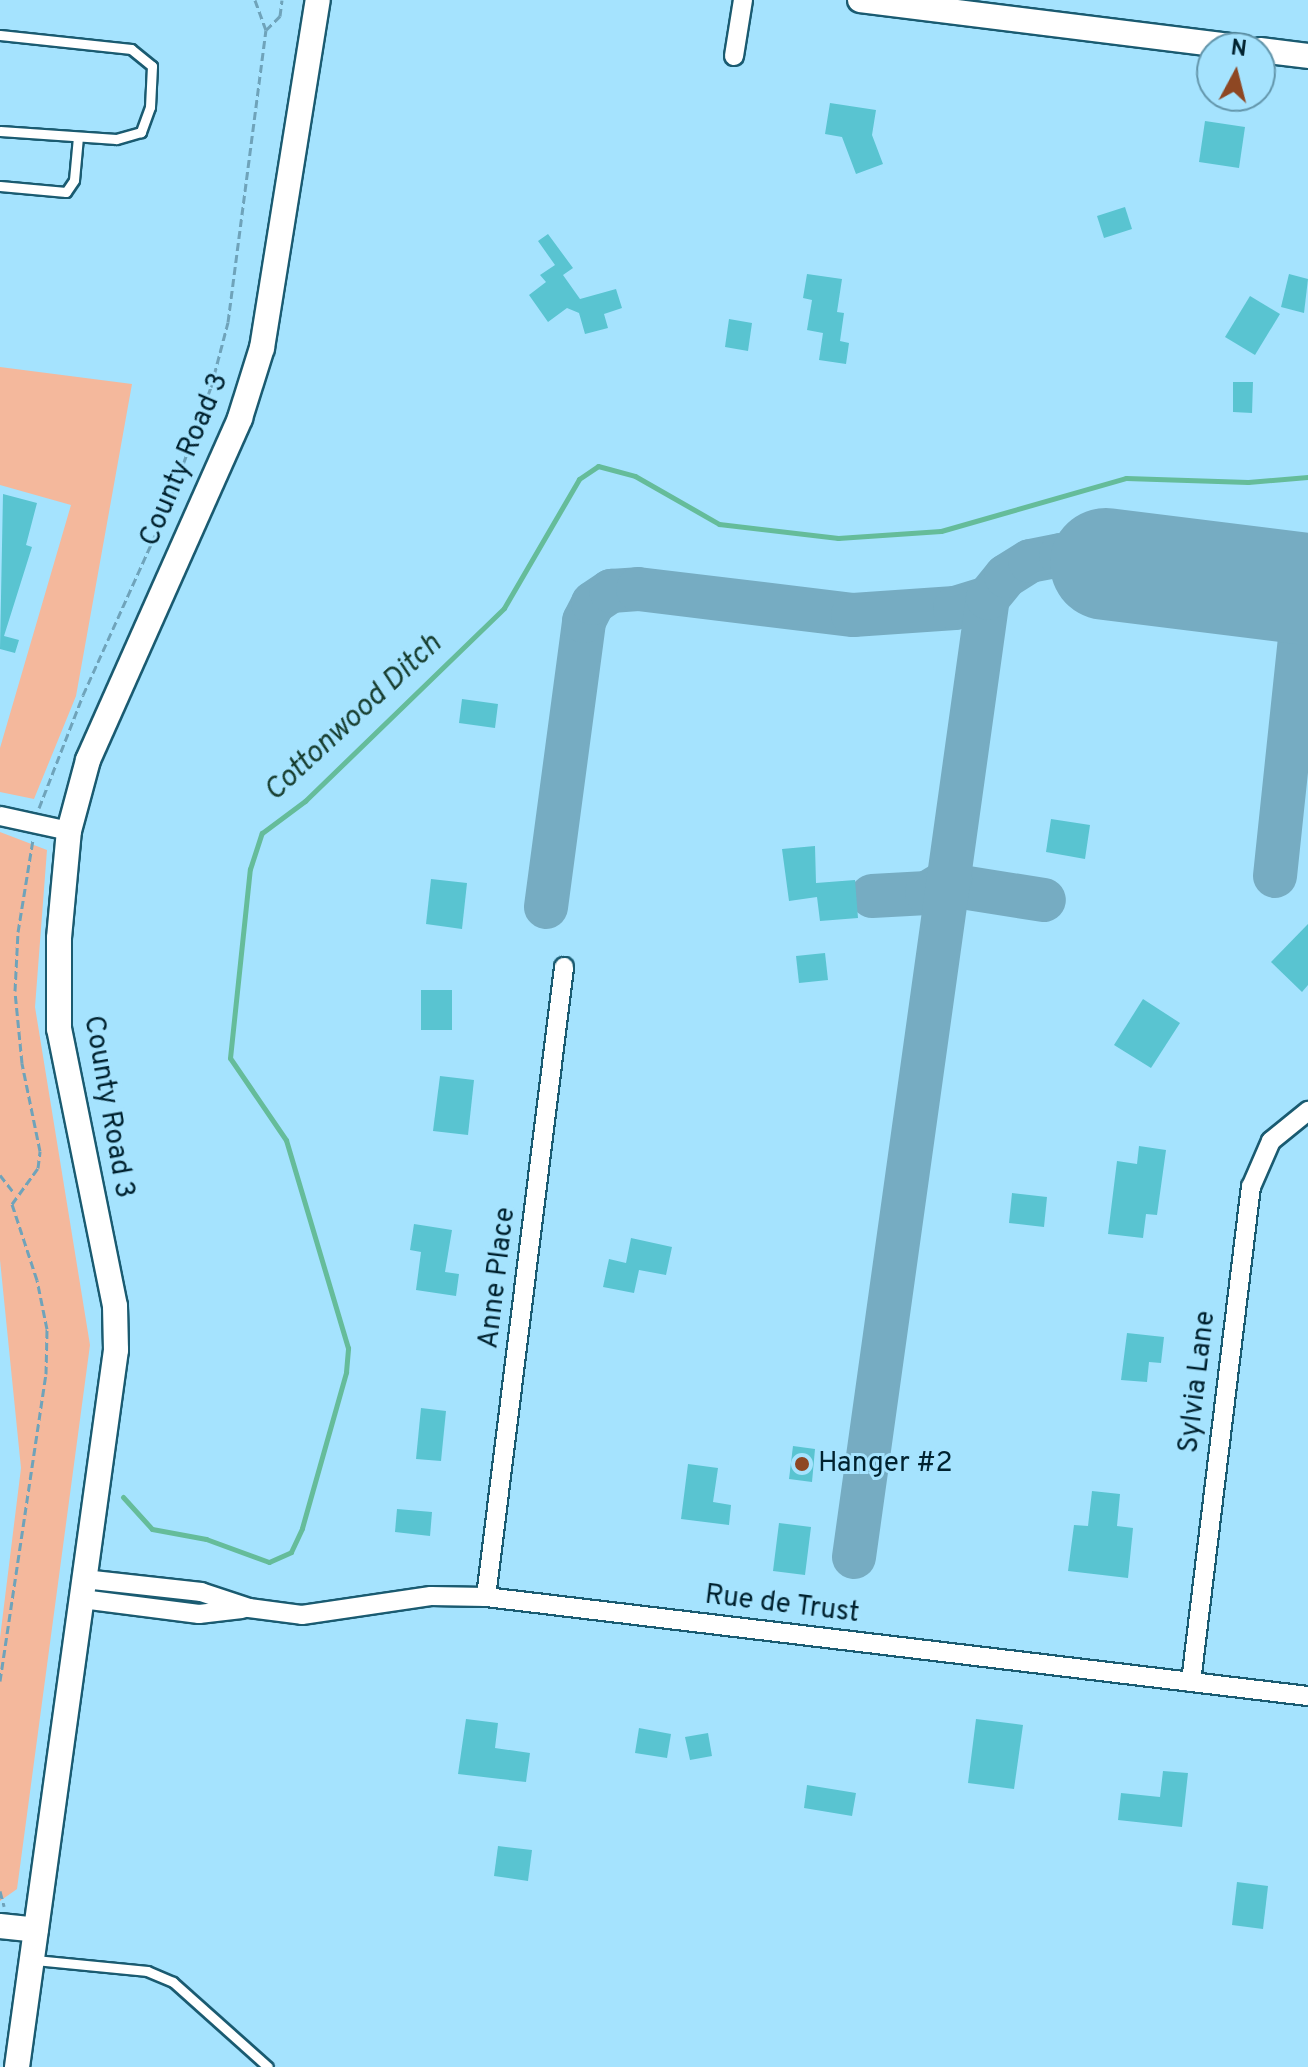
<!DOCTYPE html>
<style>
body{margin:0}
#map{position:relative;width:1308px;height:2067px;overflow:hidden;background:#a5e3fe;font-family:Overpass,sans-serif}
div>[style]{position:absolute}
.green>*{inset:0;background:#f4b89c}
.stream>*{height:5px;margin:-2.5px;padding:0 2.5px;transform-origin:2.5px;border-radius:2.5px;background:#65bc9a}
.taxiway>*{height:44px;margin:-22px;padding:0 22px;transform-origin:22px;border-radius:22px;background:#76acc2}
.runway>*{height:112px;margin:-56px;padding:0 56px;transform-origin:56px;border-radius:56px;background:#76acc2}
.building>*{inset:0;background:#59c4d1}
.path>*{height:3px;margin-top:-1.5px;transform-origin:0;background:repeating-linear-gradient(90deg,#6fa3ba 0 8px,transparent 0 12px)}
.roads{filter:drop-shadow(2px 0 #1a5b71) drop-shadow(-2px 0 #1a5b71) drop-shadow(0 2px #1a5b71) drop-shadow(0 -2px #1a5b71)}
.service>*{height:9px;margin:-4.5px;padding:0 4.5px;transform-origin:4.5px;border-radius:4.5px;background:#fff}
.minor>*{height:18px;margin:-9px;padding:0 9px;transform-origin:9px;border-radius:9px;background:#fff}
.tertiary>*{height:24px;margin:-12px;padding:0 12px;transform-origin:12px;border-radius:12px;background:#fff}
.dots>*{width:22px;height:22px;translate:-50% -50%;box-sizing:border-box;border:4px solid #a5e3fe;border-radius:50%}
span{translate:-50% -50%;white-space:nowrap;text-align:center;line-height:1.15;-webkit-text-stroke:6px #a5e3fe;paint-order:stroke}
.street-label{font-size:28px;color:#00222f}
.poi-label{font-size:28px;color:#00222f}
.left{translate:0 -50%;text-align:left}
.water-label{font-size:30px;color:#173e30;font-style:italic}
.north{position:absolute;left:1196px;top:32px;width:80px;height:80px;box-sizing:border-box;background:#a5e3fe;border:2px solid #6396ab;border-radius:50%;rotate:7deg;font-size:22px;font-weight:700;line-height:32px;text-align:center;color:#00222f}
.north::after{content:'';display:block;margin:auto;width:28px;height:36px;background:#8e4723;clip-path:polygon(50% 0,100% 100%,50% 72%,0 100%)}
</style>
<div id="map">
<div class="green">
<i style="clip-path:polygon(0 367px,132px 384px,76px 696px,34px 799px,0 792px,0 748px,71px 505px,0 485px)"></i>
<i style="clip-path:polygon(0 832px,47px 850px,35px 1007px,90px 1345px,17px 1889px,0 1901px,0 1638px,21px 1468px,0 1260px)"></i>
</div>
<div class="stream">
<i style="left:123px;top:1497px;width:43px;rotate:47.8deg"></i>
<i style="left:152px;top:1529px;width:55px;rotate:10.5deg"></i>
<i style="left:206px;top:1539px;width:67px;rotate:20.1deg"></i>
<i style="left:269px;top:1562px;width:24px;rotate:-24deg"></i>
<i style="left:291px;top:1552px;width:26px;rotate:-65deg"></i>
<i style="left:302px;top:1528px;width:162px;rotate:-74.2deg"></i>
<i style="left:346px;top:1372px;width:24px;rotate:-85deg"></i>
<i style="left:348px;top:1348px;width:217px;rotate:-106.6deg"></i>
<i style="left:286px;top:1140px;width:99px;rotate:-124.3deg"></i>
<i style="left:230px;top:1058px;width:190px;rotate:-84deg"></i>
<i style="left:250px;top:869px;width:38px;rotate:-72deg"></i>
<i style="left:262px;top:833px;width:54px;rotate:-36.7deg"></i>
<i style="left:305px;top:801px;width:277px;rotate:-44.1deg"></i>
<i style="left:504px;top:608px;width:149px;rotate:-59.8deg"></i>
<i style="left:579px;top:479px;width:23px;rotate:-34deg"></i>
<i style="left:598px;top:466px;width:38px;rotate:15deg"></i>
<i style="left:635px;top:476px;width:97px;rotate:29.7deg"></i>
<i style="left:719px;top:524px;width:120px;rotate:6.7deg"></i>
<i style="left:838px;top:538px;width:103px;rotate:-3.9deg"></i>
<i style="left:941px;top:531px;width:192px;rotate:-16deg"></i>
<i style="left:1126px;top:478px;width:122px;rotate:1.9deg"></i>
<i style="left:1248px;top:482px;width:60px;rotate:-4.8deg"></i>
</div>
<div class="taxiway">
<i style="left:1275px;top:876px;width:289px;rotate:-84deg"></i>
<i style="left:949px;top:885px;width:96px;rotate:9deg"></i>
<i style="left:872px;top:896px;width:55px;rotate:-3.1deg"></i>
<i style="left:927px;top:893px;width:27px;rotate:-31deg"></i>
<i style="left:546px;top:907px;width:289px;rotate:-82.4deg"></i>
<i style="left:584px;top:621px;width:20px;rotate:-63deg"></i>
<i style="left:593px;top:603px;width:22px;rotate:-34deg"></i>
<i style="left:611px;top:591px;width:27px;rotate:-4deg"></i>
<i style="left:638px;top:589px;width:217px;rotate:6.9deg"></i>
<i style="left:853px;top:615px;width:102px;rotate:-3.9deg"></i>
<i style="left:955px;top:608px;width:34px;rotate:-17deg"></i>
<i style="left:854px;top:1557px;width:968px;rotate:-82.05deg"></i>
<i style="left:988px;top:598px;width:28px;rotate:-51deg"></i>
<i style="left:1006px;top:576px;width:28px;rotate:-32deg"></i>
<i style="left:1030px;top:561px;width:32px;rotate:-11deg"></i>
<i style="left:1061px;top:555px;width:46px;rotate:11.3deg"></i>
</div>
<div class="runway">
<i style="left:1106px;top:564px;width:204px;rotate:7.1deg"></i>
</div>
<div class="building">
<i style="clip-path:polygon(830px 103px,876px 110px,872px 135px,883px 164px,856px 174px,842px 137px,825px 134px)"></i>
<i style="clip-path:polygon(1205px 121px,1245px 127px,1239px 168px,1199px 162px)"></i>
<i style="clip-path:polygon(1125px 207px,1132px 229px,1104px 238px,1097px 216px)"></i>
<i style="clip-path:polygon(548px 234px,573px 268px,563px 275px,580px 299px,616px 289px,622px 308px,604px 314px,608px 328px,585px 334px,579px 313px,567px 308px,548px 322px,529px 295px,546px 282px,540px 275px,555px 265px,538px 241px)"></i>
<i style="clip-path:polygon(807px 274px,842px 279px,837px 312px,844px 313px,840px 341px,849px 343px,846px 364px,819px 360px,823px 333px,807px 330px,812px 300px,803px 298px)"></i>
<i style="clip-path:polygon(1289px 274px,1308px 279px,1304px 313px,1281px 307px)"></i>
<i style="clip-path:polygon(1250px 296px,1280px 314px,1255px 355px,1225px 337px)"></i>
<i style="clip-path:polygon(729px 319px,752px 323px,748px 351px,725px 347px)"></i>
<i style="clip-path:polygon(1233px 382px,1253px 382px,1252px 413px,1233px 412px)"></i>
<i style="clip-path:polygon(3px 494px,37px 503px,26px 545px,32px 547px,4px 636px,19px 640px,15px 653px,0 649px)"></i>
<i style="clip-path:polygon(462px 699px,498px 704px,495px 728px,459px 723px)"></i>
<i style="clip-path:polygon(1051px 819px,1090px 825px,1085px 859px,1046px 852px)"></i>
<i style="clip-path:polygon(815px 846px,816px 883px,855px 880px,858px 918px,820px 921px,817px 897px,789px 901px,782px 849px)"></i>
<i style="clip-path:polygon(431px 879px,467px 883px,462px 929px,426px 924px)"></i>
<i style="clip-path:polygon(1308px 924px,1308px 985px,1302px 992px,1271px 962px)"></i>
<i style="clip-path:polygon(825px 953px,828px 980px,799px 983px,796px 956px)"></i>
<i style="clip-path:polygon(421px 990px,452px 990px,452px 1030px,421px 1030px)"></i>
<i style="clip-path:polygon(1143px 999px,1180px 1023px,1151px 1068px,1114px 1045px)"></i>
<i style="clip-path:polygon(440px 1076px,474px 1080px,468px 1135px,433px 1131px)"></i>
<i style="clip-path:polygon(1139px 1146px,1166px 1150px,1157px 1215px,1146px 1214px,1143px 1238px,1108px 1234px,1117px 1161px,1137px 1164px)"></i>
<i style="clip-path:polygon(1012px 1193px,1047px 1197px,1044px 1227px,1009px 1223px)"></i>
<i style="clip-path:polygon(414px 1224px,452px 1230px,445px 1272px,459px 1274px,456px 1296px,416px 1290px,421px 1252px,410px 1250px)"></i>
<i style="clip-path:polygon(631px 1238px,672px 1247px,666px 1275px,639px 1270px,634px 1293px,603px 1287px,609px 1259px,626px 1263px)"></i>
<i style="clip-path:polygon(1127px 1333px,1164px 1337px,1161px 1363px,1149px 1362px,1147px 1382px,1121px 1380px)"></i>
<i style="clip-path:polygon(421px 1408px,446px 1411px,441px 1461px,416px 1459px)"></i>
<i style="clip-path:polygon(793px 1446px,815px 1449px,812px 1482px,789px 1479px)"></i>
<i style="clip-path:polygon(688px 1464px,718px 1468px,713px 1502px,731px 1505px,729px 1525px,681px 1519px)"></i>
<i style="clip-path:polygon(1092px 1491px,1120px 1494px,1117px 1526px,1133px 1528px,1128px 1578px,1068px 1571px,1074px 1525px,1088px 1526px)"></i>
<i style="clip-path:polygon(397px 1509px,432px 1512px,430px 1536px,395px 1532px)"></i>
<i style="clip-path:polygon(779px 1523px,811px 1527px,805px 1575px,773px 1571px)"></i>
<i style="clip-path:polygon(466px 1719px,498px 1723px,495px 1748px,530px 1753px,526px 1782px,458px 1774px)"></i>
<i style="clip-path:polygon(976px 1719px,1023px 1725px,1014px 1789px,968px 1783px)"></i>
<i style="clip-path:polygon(639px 1728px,671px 1734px,667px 1758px,635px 1753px)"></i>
<i style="clip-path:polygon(708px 1733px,712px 1756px,690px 1760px,685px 1737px)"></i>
<i style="clip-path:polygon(1163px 1771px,1188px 1773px,1182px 1827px,1118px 1820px,1121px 1793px,1160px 1797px)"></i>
<i style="clip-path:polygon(807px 1785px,856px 1793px,852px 1816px,804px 1808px)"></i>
<i style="clip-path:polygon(498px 1846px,532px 1850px,528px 1881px,494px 1876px)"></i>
<i style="clip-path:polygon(1237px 1882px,1268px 1886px,1263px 1929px,1232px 1925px)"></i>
</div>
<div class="path">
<i style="left:255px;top:0;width:32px;rotate:70deg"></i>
<i style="left:39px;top:808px;width:121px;rotate:-68.7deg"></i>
<i style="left:83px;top:695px;width:204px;rotate:-65.7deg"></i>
<i style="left:167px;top:509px;width:130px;rotate:-70.2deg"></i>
<i style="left:211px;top:387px;width:67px;rotate:-75.3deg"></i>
<i style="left:228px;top:322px;width:294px;rotate:-82.6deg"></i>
<i style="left:266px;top:30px;width:20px;rotate:-45deg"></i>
<i style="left:280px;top:16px;width:16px;rotate:-83deg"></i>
<i style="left:0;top:1175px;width:24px;rotate:52deg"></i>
<i style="left:0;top:1681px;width:310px;rotate:-81.5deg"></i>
<i style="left:46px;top:1374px;width:45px;rotate:-88.7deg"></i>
<i style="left:47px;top:1329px;width:50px;rotate:-101.5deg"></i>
<i style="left:37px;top:1280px;width:80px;rotate:-108.2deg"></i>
<i style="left:12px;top:1204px;width:44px;rotate:-54.2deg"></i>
<i style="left:38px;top:1168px;width:17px;rotate:-83deg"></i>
<i style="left:40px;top:1151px;width:90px;rotate:-101.6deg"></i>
<i style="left:22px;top:1063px;width:72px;rotate:-95.6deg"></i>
<i style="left:15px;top:991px;width:59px;rotate:-87.1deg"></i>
<i style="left:18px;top:932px;width:94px;rotate:-80.8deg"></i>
<i style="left:0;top:1891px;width:16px;rotate:75deg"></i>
</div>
<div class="roads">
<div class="service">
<i style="left:0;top:35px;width:132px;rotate:6.1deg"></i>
<i style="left:131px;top:49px;width:27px;rotate:39deg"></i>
<i style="left:152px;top:66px;width:41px;rotate:92.8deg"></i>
<i style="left:150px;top:107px;width:27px;rotate:110deg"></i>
<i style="left:141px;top:132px;width:26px;rotate:164deg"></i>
<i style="left:116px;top:139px;width:116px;rotate:-176.1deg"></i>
<i style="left:0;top:186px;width:66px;rotate:5.2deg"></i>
<i style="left:66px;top:192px;width:14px;rotate:-56deg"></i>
<i style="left:74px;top:180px;width:43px;rotate:-84.7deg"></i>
<i style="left:35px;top:1960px;width:113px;rotate:5.6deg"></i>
<i style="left:147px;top:1971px;width:28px;rotate:23deg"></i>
<i style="left:173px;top:1982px;width:127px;rotate:41.8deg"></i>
</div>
<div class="minor">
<i style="left:734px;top:56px;width:57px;rotate:-80.9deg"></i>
<i style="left:0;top:816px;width:71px;rotate:12.3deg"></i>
<i style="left:84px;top:1579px;width:118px;rotate:6.3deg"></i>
<i style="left:201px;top:1592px;width:51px;rotate:18.4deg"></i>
<i style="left:249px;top:1608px;width:53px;rotate:7.5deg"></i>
<i style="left:302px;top:1615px;width:130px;rotate:-8.4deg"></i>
<i style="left:431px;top:1596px;width:55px;rotate:1deg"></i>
<i style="left:486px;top:1597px;width:828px;rotate:6.87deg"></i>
<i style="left:486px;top:1597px;width:635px;rotate:-82.94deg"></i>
<i style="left:82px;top:1599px;width:118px;rotate:7.3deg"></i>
<i style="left:199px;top:1614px;width:43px;rotate:-6.6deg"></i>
<i style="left:1191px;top:1682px;width:499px;rotate:-83.1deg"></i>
<i style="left:1251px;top:1187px;width:50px;rotate:-66.5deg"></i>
<i style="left:1271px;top:1141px;width:48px;rotate:-39deg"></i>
</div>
<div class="tertiary">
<i style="left:860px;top:0;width:386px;rotate:7.1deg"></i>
<i style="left:1260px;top:50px;width:48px;rotate:7.1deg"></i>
<i style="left:0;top:1926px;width:36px;rotate:6deg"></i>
<i style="left:17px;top:2067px;width:724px;rotate:-82.14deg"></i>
<i style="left:116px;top:1350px;width:44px;rotate:-91.3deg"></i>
<i style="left:115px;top:1306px;width:283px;rotate:-101.4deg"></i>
<i style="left:59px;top:1029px;width:91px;rotate:-90deg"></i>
<i style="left:59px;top:938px;width:107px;rotate:-84.7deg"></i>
<i style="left:69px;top:831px;width:73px;rotate:-75deg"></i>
<i style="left:88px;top:760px;width:374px;rotate:-66deg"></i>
<i style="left:240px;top:418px;width:73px;rotate:-72.6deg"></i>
<i style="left:262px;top:348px;width:352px;rotate:-80.9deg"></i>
</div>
</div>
<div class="dots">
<i style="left:802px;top:1464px;background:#8e4723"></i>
</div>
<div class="street-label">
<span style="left:185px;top:460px;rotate:-67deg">County Road 3</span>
<span style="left:108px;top:1107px;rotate:80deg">County Road 3</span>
<span style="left:498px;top:1278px;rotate:-83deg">Anne Place</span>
<span style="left:1198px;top:1382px;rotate:-83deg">Sylvia Lane</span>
<span style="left:782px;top:1605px;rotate:7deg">Rue de Trust</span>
</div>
<div class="poi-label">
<span class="left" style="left:818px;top:1464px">Hanger #2</span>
</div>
<div class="water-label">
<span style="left:354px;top:719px;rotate:-43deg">Cottonwood Ditch</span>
</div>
<div class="north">N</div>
</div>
